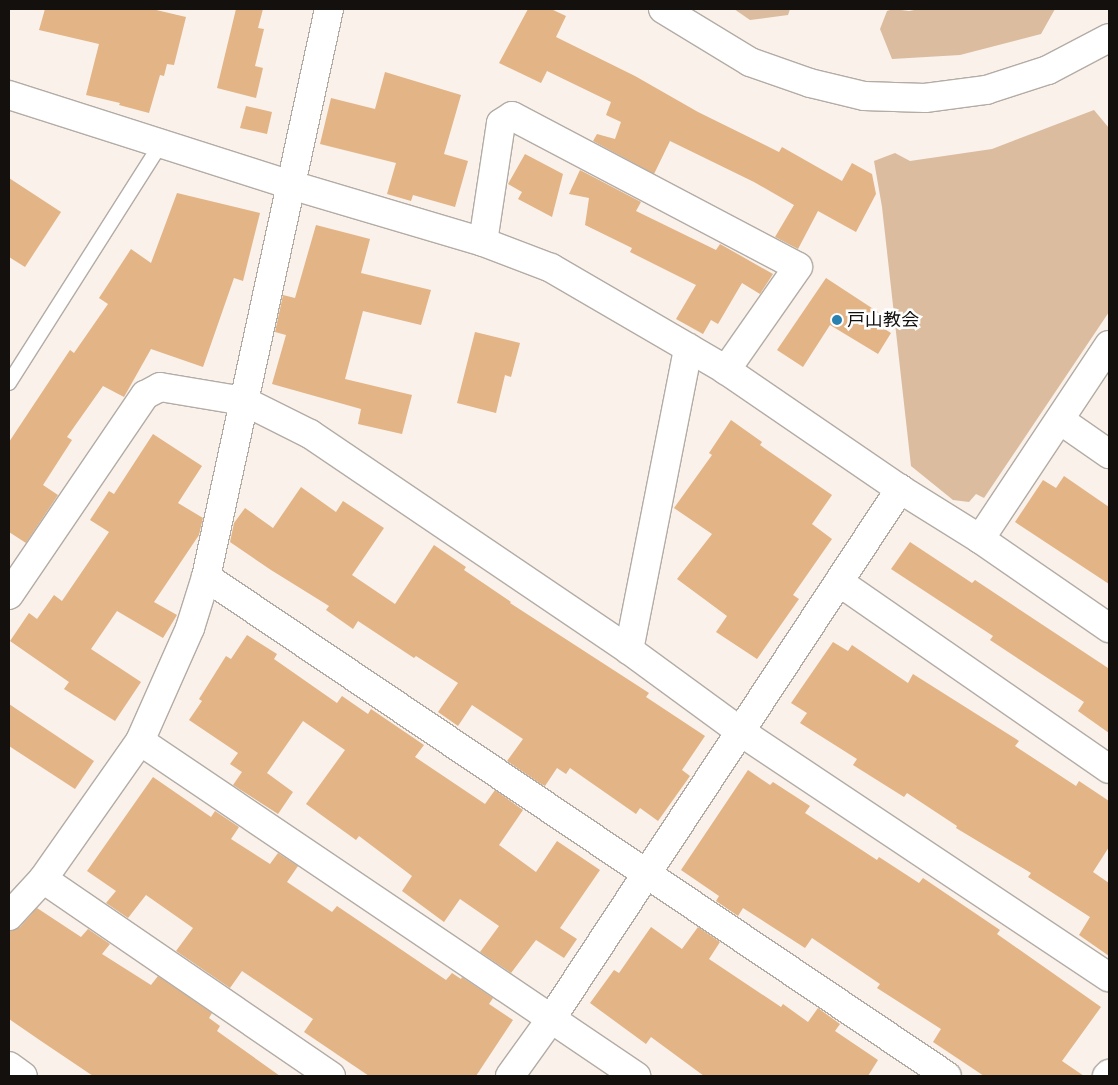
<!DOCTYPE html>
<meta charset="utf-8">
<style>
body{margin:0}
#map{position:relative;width:1118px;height:1085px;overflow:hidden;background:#f9f1ea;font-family:Poppins,"Noto Sans JP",sans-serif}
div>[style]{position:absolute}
.green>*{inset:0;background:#dbbc9f}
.building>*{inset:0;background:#e3b486}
.roads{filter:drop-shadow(1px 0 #b3aca5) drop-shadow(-1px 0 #b3aca5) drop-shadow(0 1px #b3aca5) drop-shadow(0 -1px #b3aca5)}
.lane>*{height:14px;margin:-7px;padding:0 7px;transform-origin:7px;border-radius:7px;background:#fff}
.street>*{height:28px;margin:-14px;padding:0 14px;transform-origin:14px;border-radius:14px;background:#fff}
.secondary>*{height:28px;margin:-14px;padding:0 14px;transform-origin:14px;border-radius:14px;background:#fff}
.dots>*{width:14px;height:14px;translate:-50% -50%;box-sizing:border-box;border:2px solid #fff;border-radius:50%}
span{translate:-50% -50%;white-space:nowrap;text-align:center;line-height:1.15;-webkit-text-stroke:5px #fff;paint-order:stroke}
.poi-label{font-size:18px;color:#13100e}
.left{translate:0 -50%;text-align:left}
.frame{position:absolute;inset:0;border:10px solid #13100e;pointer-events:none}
</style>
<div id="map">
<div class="green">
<i style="clip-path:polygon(734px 9px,790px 9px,788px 15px,750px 20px)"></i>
<i style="clip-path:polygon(893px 9px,909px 11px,920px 9px,1055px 9px,1041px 34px,960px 55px,892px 59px,880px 29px,887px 11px)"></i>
<i style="clip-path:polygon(1094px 110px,1109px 128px,1109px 312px,984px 498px,976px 494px,969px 502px,953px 500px,911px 466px,882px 207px,874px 161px,895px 153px,910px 161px,992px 149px)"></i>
</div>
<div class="building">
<i style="clip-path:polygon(45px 9px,152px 9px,186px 17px,174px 65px,167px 64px,164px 76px,160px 75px,149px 113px,119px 105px,120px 103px,86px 95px,99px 44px,39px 30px)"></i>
<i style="clip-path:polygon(236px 9px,263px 9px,258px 28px,264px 29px,255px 66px,263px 68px,256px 98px,217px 88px)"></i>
<i style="clip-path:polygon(528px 9px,551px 9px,566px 16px,556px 37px,635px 76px,698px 112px,779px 152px,782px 147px,842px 181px,852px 163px,872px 174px,876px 194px,856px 232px,818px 211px,798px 249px,775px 237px,794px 205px,754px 182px,670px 141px,654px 174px,593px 141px,597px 134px,615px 139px,621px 122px,606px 115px,611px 102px,547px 71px,541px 83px,499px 63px)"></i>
<i style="clip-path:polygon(385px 72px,461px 95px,444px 154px,468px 161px,455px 207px,413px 195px,411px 201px,387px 194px,396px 163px,320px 144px,331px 98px,375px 109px)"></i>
<i style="clip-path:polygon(246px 106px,272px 112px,267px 134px,240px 128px)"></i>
<i style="clip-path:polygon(525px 154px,563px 174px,552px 217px,518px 199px,522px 192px,508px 184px)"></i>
<i style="clip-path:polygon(580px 170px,641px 202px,636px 211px,716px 250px,720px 244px,773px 274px,760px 294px,742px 283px,718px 324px,711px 320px,703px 334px,676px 319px,696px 285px,630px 252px,632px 248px,585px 225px,589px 198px,569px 194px)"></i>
<i style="clip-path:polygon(9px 178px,61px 212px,25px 267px,9px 257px)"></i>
<i style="clip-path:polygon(177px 193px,260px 213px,243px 281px,234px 278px,203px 367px,151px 349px,124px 397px,103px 386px,67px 437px,72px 440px,43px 485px,58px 495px,26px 543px,9px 532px,9px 442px,70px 350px,74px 353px,108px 304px,99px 298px,131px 249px,151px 263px)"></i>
<i style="clip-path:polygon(316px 225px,370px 239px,361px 273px,431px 290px,421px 325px,363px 311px,345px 379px,412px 395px,402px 434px,358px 424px,361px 409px,272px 384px,286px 335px,275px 332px,283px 295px,295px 298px)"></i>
<i style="clip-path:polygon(826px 278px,881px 314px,875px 323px,891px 333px,878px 354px,830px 325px,803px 367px,777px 350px)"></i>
<i style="clip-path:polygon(475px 332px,520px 343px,511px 377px,505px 375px,496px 413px,457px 403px)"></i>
<i style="clip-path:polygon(731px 420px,762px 442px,760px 445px,832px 495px,812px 524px,832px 539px,793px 595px,799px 599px,757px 659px,716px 632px,727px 616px,677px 579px,712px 534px,674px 508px,712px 455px,709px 453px)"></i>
<i style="clip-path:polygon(153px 434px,202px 466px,178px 503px,203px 518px,199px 535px,154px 602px,177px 615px,163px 638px,117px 611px,91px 649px,141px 682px,115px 721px,64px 689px,69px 682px,10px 641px,29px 613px,37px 619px,54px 595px,62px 601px,109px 532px,90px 520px,109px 491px,114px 494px)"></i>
<i style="clip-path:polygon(1064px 476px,1109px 507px,1109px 584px,1015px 522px,1043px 480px,1056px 488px)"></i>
<i style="clip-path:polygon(301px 487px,336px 512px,343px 501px,384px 528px,352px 575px,395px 604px,434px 545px,466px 567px,464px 570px,511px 602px,510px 603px,649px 693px,646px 697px,705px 736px,682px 770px,690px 776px,658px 821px,640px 808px,636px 814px,570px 768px,566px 774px,557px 768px,545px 786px,541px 784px,507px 761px,523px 739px,472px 705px,458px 726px,438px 712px,458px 683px,416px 656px,414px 658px,358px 621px,353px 629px,326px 610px,329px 606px,271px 570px,230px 542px,234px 523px,245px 508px,273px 528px)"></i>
<i style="clip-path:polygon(910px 542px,972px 583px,975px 580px,1108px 668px,1109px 666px,1109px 733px,1078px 711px,1084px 702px,990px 640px,993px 636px,891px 569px)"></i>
<i style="clip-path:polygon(247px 635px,277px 654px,274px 659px,337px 703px,342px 696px,368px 714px,371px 709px,424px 745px,415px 757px,485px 804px,495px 790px,523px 810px,499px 845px,536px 872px,557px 841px,600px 870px,560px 928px,577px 939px,564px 958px,536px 940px,511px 973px,480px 952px,499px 926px,460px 899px,444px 922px,402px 891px,412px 876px,359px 836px,356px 840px,306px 804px,345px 750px,303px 721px,267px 773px,293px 792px,278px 814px,233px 785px,242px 772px,230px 764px,238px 753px,189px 720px,202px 701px,199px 699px,226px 656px,231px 659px)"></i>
<i style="clip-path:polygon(833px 642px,848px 651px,852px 645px,908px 683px,913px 674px,1019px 741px,1015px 746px,1076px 786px,1079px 781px,1109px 801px,1109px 847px,1093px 872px,1109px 883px,1109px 956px,1079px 935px,1090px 917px,1028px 877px,1031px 873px,956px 828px,957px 826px,907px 793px,904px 797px,853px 765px,857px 759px,800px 723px,807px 713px,791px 703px)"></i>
<i style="clip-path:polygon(9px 704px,94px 761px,75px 789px,9px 746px)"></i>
<i style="clip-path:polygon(748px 770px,770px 785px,773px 782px,810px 806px,805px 813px,877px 860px,879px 857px,919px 883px,923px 878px,1000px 930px,997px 934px,1101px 1007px,1062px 1061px,1084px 1076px,984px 1076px,933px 1042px,941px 1029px,877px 988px,880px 984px,812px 938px,805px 948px,743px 908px,738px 916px,716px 901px,719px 896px,681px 870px)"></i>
<i style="clip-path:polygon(153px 777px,211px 817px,215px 811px,239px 827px,231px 839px,270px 864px,278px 853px,298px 866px,287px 882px,332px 912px,337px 906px,446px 980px,452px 973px,461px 979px,462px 977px,493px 998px,489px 1004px,513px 1020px,476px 1076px,369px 1076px,304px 1032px,313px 1019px,242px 971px,230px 988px,176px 951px,193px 928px,146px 895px,128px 918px,106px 903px,116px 891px,87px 871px)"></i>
<i style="clip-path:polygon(37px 908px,81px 937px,88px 929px,110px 944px,102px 954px,151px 985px,158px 976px,212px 1013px,209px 1018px,220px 1026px,217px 1031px,280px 1076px,93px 1076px,41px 1041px,9px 1019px,9px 931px,20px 927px)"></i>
<i style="clip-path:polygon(651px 927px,682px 949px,698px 927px,720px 942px,709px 959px,781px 1007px,783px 1004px,808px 1022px,818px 1008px,840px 1024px,835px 1031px,878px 1060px,868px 1076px,704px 1076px,651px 1037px,646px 1044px,590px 1003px,614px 970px,619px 973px)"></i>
</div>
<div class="roads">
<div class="lane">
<i style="left:9px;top:383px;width:282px;rotate:-57.6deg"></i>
</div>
<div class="street">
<i style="left:483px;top:242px;width:120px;rotate:-81.4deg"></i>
<i style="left:501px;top:123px;width:13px;rotate:-32deg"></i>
<i style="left:512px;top:116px;width:323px;rotate:27.8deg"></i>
<i style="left:798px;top:267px;width:126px;rotate:125deg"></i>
<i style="left:1060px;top:420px;width:60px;rotate:34.8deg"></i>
<i style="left:980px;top:539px;width:233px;rotate:-56.4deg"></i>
<i style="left:206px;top:577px;width:893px;rotate:33.96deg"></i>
<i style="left:839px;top:582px;width:328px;rotate:34.7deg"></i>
<i style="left:9px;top:595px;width:242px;rotate:-55.8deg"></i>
<i style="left:145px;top:395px;width:17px;rotate:-28deg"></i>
<i style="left:160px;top:387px;width:85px;rotate:9.5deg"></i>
<i style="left:244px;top:401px;width:74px;rotate:26.6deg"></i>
<i style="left:310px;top:434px;width:385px;rotate:34.1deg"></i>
<i style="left:629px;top:650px;width:139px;rotate:36.2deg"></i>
<i style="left:741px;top:732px;width:442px;rotate:33.7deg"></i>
<i style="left:629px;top:650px;width:308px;rotate:-78.9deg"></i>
<i style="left:140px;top:741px;width:599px;rotate:34.04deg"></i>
<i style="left:43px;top:879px;width:349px;rotate:34.4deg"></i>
<i style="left:9px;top:916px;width:50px;rotate:-47.4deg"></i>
<i style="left:43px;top:879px;width:169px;rotate:-54.9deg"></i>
<i style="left:140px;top:741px;width:124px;rotate:-66.1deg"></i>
<i style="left:190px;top:628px;width:53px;rotate:-72.6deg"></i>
<i style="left:206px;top:577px;width:581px;rotate:-77.78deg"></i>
<i style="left:9px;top:1066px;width:17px;rotate:36deg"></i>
<i style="left:510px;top:1076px;width:70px;rotate:-54.3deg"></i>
<i style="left:551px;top:1019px;width:635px;rotate:-56.64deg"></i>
<i style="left:1107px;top:1076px;width:3px;rotate:-45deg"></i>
</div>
<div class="secondary">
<i style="left:663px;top:9px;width:102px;rotate:31.3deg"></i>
<i style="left:750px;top:62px;width:64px;rotate:19.3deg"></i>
<i style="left:810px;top:83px;width:56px;rotate:13.5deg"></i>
<i style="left:864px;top:96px;width:61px;rotate:1.9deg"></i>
<i style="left:925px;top:98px;width:62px;rotate:-7.5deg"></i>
<i style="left:986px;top:90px;width:65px;rotate:-17.9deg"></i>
<i style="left:1048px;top:70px;width:69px;rotate:-27.7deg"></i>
<i style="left:9px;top:95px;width:296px;rotate:17.7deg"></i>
<i style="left:291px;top:185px;width:200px;rotate:16.5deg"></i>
<i style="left:483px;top:242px;width:73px;rotate:20.9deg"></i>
<i style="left:551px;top:268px;width:203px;rotate:30.2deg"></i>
<i style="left:726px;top:370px;width:211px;rotate:34.4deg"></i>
<i style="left:900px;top:489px;width:94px;rotate:32deg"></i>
<i style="left:980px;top:539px;width:157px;rotate:34.6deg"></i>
</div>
</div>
<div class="dots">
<i style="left:837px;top:320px;background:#2981b0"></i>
</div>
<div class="poi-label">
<span class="left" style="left:847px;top:320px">戸山教会</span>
</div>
<div class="frame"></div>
</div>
